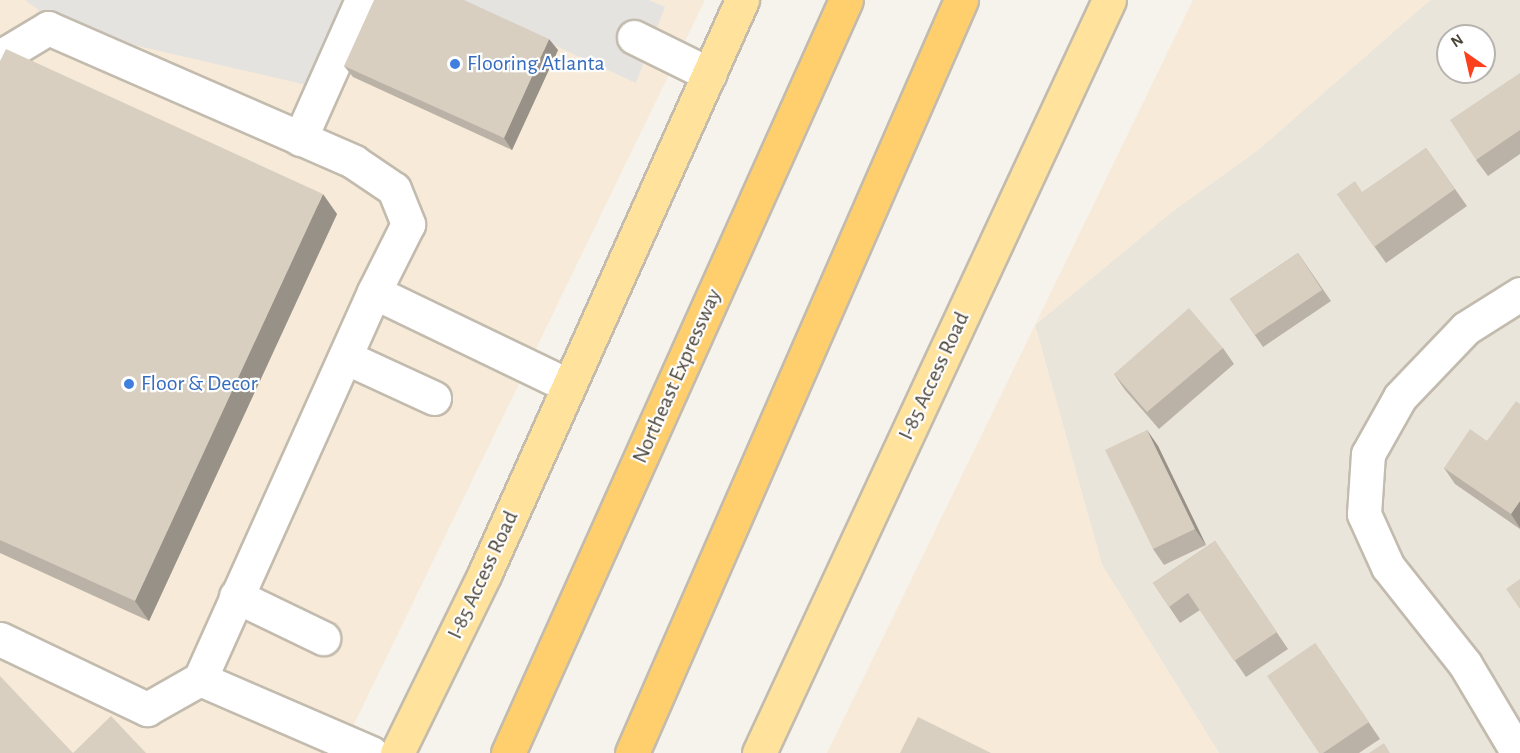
<!DOCTYPE html>
<style>
body{margin:0}
#map{position:relative;width:1520px;height:753px;overflow:hidden;background:#f6f3ec;font-family:"Alegreya Sans",sans-serif}
div>[style]{position:absolute}
.residential>*{inset:0;background:#eae5da}
.commercial>*{inset:0;background:#f7ead8}
.parking>*{inset:0;background:#e5e3e0}
.roads{filter:drop-shadow(2px 0 #c2bbae) drop-shadow(-2px 0 #c2bbae) drop-shadow(0 2px #c2bbae) drop-shadow(0 -2px #c2bbae)}
.minor>*{height:33px;margin:-16.5px;padding:0 16.5px;transform-origin:16.5px;border-radius:16.5px;background:#fff}
.major>*{height:33px;margin:-16.5px;padding:0 16.5px;transform-origin:16.5px;border-radius:16.5px;background:#ffe39c}
.highway>*{height:33px;margin:-16.5px;padding:0 16.5px;transform-origin:16.5px;border-radius:16.5px;background:#ffcf6e}
.wall>*{inset:0;background:#bab2a6}
.shaded-wall>*{inset:0;background:#979187}
.building>*{inset:0;background:#d8cfc1}
.dots>*{width:16px;height:16px;translate:-50% -50%;box-sizing:border-box;border:3px solid #fff;border-radius:50%}
span{translate:-50% -50%;white-space:nowrap;text-align:center;line-height:1.15;-webkit-text-stroke:4.5px #fff;paint-order:stroke}
.shop-label{font-size:22px;color:#366cbe}
.left{translate:0 -50%;text-align:left}
.street-label{font-size:22px;color:#4b4439}
.north{position:absolute;left:1436px;top:24px;width:60px;height:60px;box-sizing:border-box;background:#fff;border:2px solid #b7b4b0;border-radius:50%;rotate:326deg;font-size:16px;font-weight:700;line-height:24px;text-align:center;color:#4b4439}
.north::after{content:'';display:block;margin:auto;width:21px;height:27px;background:#fc3f1d;clip-path:polygon(50% 0,100% 100%,50% 72%,0 100%)}
</style>
<div id="map">
<div class="residential">
<i style="clip-path:polygon(evenodd,1430px 0,1520px 0,1520px 753px,1219px 753px,1102px 565px,1035px 325px,1173px 211px,1258px 150px,1430px 0,1448px 36px,1484px 36px,1484px 72px,1448px 72px,1448px 36px)"></i>
</div>
<div class="commercial">
<i style="clip-path:polygon(0 0,705px 0,340px 753px,0 753px)"></i>
<i style="clip-path:polygon(1193px 0,1430px 0,1258px 150px,1173px 211px,1035px 325px,1102px 565px,1219px 753px,827px 753px)"></i>
</div>
<div class="parking">
<i style="clip-path:polygon(25px 0,377px 0,337px 92px,64px 29px)"></i>
<i style="clip-path:polygon(457px 0,649px 0,665px 7px,636px 83px)"></i>
</div>
<div class="roads">
<div class="minor">
<i style="left:634px;top:37px;width:84px;rotate:26.3deg"></i>
<i style="left:0;top:57px;width:56px;rotate:-31.1deg"></i>
<i style="left:48px;top:28px;width:334px;rotate:23.6deg"></i>
<i style="left:354px;top:162px;width:48px;rotate:34deg"></i>
<i style="left:394px;top:189px;width:38px;rotate:68deg"></i>
<i style="left:408px;top:224px;width:76px;rotate:116.6deg"></i>
<i style="left:300px;top:139px;width:152px;rotate:-66deg"></i>
<i style="left:345px;top:357px;width:98px;rotate:24.7deg"></i>
<i style="left:236px;top:596px;width:97px;rotate:25.8deg"></i>
<i style="left:0;top:639px;width:163px;rotate:25.5deg"></i>
<i style="left:147px;top:709px;width:61px;rotate:-29.5deg"></i>
<i style="left:371px;top:753px;width:186px;rotate:-156.6deg"></i>
<i style="left:200px;top:679px;width:424px;rotate:-65.8deg"></i>
<i style="left:374px;top:292px;width:216px;rotate:25.7deg"></i>
<i style="left:1518px;top:753px;width:104px;rotate:-120.8deg"></i>
<i style="left:1465px;top:664px;width:124px;rotate:-128.4deg"></i>
<i style="left:1388px;top:567px;width:58px;rotate:-114.4deg"></i>
<i style="left:1364px;top:514px;width:60px;rotate:-86.2deg"></i>
<i style="left:1368px;top:454px;width:65px;rotate:-60.7deg"></i>
<i style="left:1400px;top:397px;width:95px;rotate:-46.3deg"></i>
<i style="left:1466px;top:328px;width:64px;rotate:-32.2deg"></i>
</div>
<div class="major">
<i style="left:397px;top:753px;width:200px;rotate:-63.9deg"></i>
<i style="left:485px;top:573px;width:628px;rotate:-65.84deg"></i>
<i style="left:759px;top:753px;width:830px;rotate:-65.07deg"></i>
</div>
<div class="highway">
<i style="left:508px;top:753px;width:825px;rotate:-65.83deg"></i>
<i style="left:632px;top:753px;width:822px;rotate:-66.4deg"></i>
</div>
</div>
<div class="wall">
<i style="clip-path:polygon(558px 50px,512px 150px,353px 77px,344px 66px)"></i>
<i style="clip-path:polygon(0 61px,337px 214px,149px 621px,0 553px)"></i>
<i style="clip-path:polygon(1520px 73px,1520px 154px,1488px 176px,1476px 160px)"></i>
<i style="clip-path:polygon(1426px 148px,1467px 206px,1386px 263px,1337px 194px,1363px 192px)"></i>
<i style="clip-path:polygon(1298px 253px,1331px 301px,1263px 347px,1230px 299px)"></i>
<i style="clip-path:polygon(1223px 348px,1234px 364px,1159px 429px,1125px 390px,1114px 374px)"></i>
<i style="clip-path:polygon(1520px 404px,1520px 529px,1455px 484px,1444px 468px,1487px 441px)"></i>
<i style="clip-path:polygon(1147px 430px,1158px 446px,1206px 545px,1164px 565px,1153px 549px)"></i>
<i style="clip-path:polygon(1215px 541px,1288px 649px,1246px 677px,1200px 610px,1180px 623px,1153px 583px)"></i>
<i style="clip-path:polygon(1315px 643px,1380px 739px,1359px 753px,1319px 753px)"></i>
</div>
<div class="shaded-wall">
<i style="clip-path:polygon(549px 39px,558px 50px,512px 150px,504px 138px)"></i>
<i style="clip-path:polygon(323px 194px,337px 214px,149px 621px,135px 601px)"></i>
<i style="clip-path:polygon(1147px 430px,1158px 446px,1206px 545px,1195px 529px)"></i>
<i style="clip-path:polygon(1520px 501px,1520px 528px,1511px 514px)"></i>
</div>
<div class="building">
<i style="clip-path:polygon(374px 0,464px 0,549px 39px,504px 138px,344px 66px)"></i>
<i style="clip-path:polygon(6px 49px,323px 194px,135px 601px,0 540px,0 61px)"></i>
<i style="clip-path:polygon(1520px 73px,1520px 130px,1476px 160px,1450px 120px)"></i>
<i style="clip-path:polygon(1426px 148px,1455px 189px,1374px 247px,1337px 194px,1355px 181px,1362px 192px)"></i>
<i style="clip-path:polygon(1298px 253px,1322px 290px,1255px 335px,1230px 299px)"></i>
<i style="clip-path:polygon(1189px 308px,1223px 348px,1147px 412px,1114px 374px)"></i>
<i style="clip-path:polygon(1516px 401px,1520px 404px,1520px 501px,1511px 514px,1444px 468px,1470px 429px,1487px 441px)"></i>
<i style="clip-path:polygon(1147px 430px,1195px 529px,1153px 549px,1105px 450px)"></i>
<i style="clip-path:polygon(1215px 541px,1277px 632px,1234px 661px,1188px 593px,1169px 607px,1153px 583px)"></i>
<i style="clip-path:polygon(1520px 579px,1520px 609px,1506px 589px)"></i>
<i style="clip-path:polygon(1315px 643px,1369px 722px,1323px 753px,1319px 753px,1267px 676px)"></i>
<i style="clip-path:polygon(0 676px,73px 753px,0 753px)"></i>
<i style="clip-path:polygon(111px 716px,146px 753px,73px 753px)"></i>
<i style="clip-path:polygon(918px 717px,991px 753px,900px 753px)"></i>
<i style="clip-path:polygon(1384px 743px,1390px 753px,1369px 753px)"></i>
</div>
<div class="dots">
<i style="left:455px;top:64px;background:#3f7fe0"></i>
<i style="left:129px;top:384px;background:#3f7fe0"></i>
</div>
<div class="shop-label">
<span class="left" style="left:467px;top:64px">Flooring Atlanta</span>
<span class="left" style="left:141px;top:384px">Floor &amp; Decor</span>
</div>
<div class="street-label">
<span style="left:677px;top:376px;rotate:-66deg">Northeast Expressway</span>
<span style="left:934px;top:376px;rotate:-65deg">I-85 Access Road</span>
<span style="left:483px;top:575px;rotate:-65deg">I-85 Access Road</span>
</div>
<div class="north">N</div>
</div>
